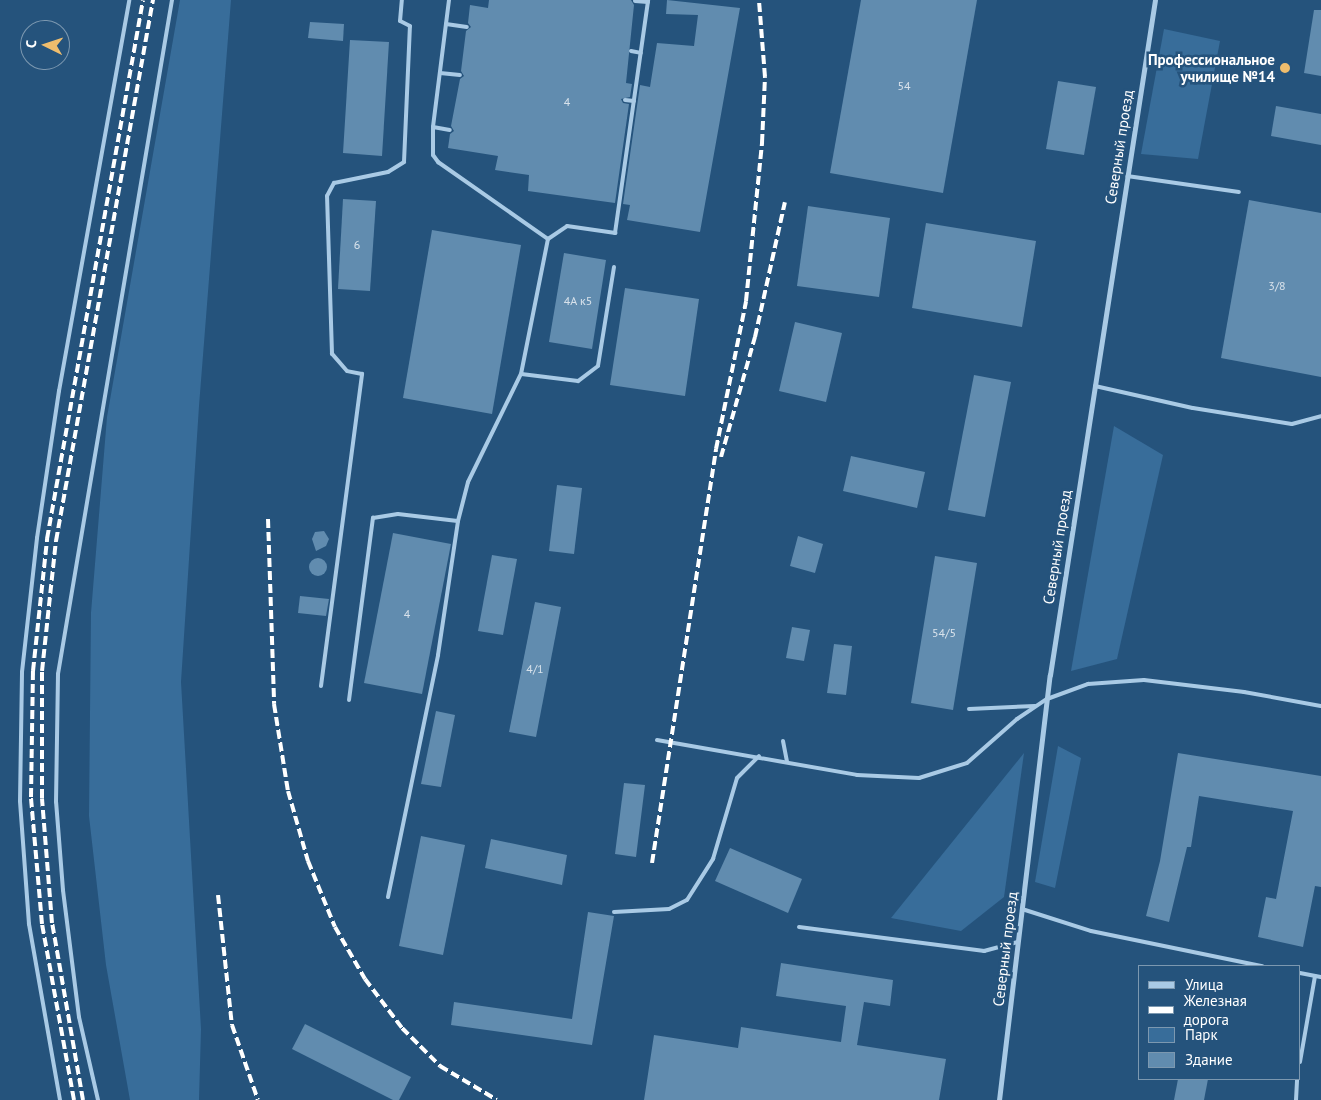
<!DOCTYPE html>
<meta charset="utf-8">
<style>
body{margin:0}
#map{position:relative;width:1321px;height:1100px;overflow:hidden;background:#25537c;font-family:"PT Sans",sans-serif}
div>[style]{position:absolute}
.green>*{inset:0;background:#386d9a}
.building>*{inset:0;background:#618caf}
.round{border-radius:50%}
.service>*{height:4px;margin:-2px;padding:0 2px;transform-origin:2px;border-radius:2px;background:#a9cae5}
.minor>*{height:5px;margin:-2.5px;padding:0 2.5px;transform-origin:2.5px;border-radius:2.5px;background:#a9cae5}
.rail>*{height:4px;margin-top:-2px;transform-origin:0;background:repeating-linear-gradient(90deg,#fff 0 9px,transparent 0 13px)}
.dots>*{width:14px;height:14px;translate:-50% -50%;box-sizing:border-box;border:2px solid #25537c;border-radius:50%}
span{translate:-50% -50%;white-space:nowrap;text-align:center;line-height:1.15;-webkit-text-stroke:5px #25537c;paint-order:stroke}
.number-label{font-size:12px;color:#d8e2eb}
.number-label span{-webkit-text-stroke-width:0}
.poi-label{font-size:15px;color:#fff;font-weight:700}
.right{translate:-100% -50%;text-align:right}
.street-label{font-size:15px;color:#fff}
.legend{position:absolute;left:1138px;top:965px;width:162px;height:115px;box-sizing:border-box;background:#25537c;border:1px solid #7c98b0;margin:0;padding:6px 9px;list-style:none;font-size:15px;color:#fff}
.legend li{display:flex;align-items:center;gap:10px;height:25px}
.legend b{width:25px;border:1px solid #7c98b0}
.north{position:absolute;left:20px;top:20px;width:50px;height:50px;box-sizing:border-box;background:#25537c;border:1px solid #7c98b0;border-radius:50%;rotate:274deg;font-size:14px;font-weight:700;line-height:20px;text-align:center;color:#fff}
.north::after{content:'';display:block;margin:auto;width:18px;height:22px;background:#efbd6d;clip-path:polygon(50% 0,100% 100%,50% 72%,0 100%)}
</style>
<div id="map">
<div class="green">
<i style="clip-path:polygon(180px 0,231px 0,199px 406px,181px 682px,201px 1029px,199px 1100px,130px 1100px,106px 965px,89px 816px,91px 613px,107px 417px)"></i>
<i style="clip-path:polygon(1164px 29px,1220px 41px,1198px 159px,1141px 154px)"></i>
<i style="clip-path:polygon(1114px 426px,1163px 455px,1117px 659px,1071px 671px)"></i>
<i style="clip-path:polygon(1058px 746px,1081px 758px,1055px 888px,1035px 882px)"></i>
<i style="clip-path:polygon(1024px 753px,1004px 897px,961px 931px,891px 918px)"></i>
</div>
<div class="building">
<i style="clip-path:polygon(489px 0,631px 0,634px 5px,626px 83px,632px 84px,630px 97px,621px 99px,623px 103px,629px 104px,615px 203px,528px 191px,529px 175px,495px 170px,498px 156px,448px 148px,450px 134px,454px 131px,451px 126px,460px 79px,464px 76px,461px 71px,466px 31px,471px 27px,468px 23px,470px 5px,488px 8px)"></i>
<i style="clip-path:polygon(667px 0,740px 8px,700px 232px,627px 220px,630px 205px,623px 204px,640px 85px,650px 87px,657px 43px,694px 46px,698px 15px,666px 14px)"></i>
<i style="clip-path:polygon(861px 0,977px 0,943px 193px,830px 173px)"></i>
<i style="clip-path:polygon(1314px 10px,1321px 10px,1321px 76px,1304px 73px)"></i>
<i style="clip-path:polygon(310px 22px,344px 24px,343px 41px,308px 38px)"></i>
<i style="clip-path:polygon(350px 40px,389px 42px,382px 156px,343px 153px)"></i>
<i style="clip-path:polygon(1058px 81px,1096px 87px,1084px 155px,1046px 149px)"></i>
<i style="clip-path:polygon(1276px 106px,1321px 114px,1321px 145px,1271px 136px)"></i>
<i style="clip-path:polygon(343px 199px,376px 201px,370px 291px,338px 289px)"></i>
<i style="clip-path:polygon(1249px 200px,1321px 213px,1321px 377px,1221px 358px)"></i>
<i style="clip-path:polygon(808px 206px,890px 218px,879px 297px,797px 286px)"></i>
<i style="clip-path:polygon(926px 223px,1036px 241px,1022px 327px,912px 308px)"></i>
<i style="clip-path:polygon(432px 230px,521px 245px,492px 414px,403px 398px)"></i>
<i style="clip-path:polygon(564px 253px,606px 260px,592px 349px,549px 342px)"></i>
<i style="clip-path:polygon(625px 288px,699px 299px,685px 396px,610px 385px)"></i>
<i style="clip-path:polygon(795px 322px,842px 333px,826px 402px,779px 391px)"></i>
<i style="clip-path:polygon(974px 375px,1011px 382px,985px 517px,948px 510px)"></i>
<i style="clip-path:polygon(851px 456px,925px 472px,917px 508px,843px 491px)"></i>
<i style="clip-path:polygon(557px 485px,582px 488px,574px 554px,549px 551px)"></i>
<i style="clip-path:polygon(324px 531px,329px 539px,326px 546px,316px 551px,312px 539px,315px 532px)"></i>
<i style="clip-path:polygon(393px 533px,451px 544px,422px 694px,364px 683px)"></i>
<i style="clip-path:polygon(798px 536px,823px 544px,815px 573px,790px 566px)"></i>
<i style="clip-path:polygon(492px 555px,517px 559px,503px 635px,478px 631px)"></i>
<i style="clip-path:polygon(935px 556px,977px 563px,953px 710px,911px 703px)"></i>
<i class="round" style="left:309px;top:558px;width:18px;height:18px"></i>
<i style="clip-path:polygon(300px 596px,329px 599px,326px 616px,298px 613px)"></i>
<i style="clip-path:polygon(535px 602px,561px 607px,536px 737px,509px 732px)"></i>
<i style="clip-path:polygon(792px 627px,810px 630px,804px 661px,786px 658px)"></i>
<i style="clip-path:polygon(834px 644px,852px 646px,846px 695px,827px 693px)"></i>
<i style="clip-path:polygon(436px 711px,455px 715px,441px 787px,421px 784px)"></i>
<i style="clip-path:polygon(1178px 753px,1321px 776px,1321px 887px,1315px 886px,1303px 947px,1258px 937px,1266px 897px,1276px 899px,1293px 811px,1199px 796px,1191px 847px,1187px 847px,1169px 922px,1146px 916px,1160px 861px)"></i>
<i style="clip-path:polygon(624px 783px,645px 785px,636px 857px,615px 854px)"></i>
<i style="clip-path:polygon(421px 836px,465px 845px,443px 955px,399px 946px)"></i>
<i style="clip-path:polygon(491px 839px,567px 855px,562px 885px,485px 868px)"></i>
<i style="clip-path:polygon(730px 848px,802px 879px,788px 913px,715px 881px)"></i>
<i style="clip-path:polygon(588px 912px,614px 916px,592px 1045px,451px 1025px,454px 1002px,572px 1019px)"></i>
<i style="clip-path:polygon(781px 963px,893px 980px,890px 1006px,864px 1002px,857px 1045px,946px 1059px,939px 1100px,644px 1100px,654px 1035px,738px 1048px,741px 1027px,841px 1042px,846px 1006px,776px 996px)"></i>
<i style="clip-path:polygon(305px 1024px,411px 1077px,399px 1100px,393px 1100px,292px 1049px)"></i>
<i style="clip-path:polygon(1178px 1079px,1208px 1079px,1204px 1100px,1174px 1100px)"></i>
</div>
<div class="service">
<i style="left:449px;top:0;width:128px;rotate:97.2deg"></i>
<i style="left:433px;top:127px;width:28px;rotate:90deg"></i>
<i style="left:433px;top:155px;width:9px;rotate:54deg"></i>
<i style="left:438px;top:162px;width:134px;rotate:35deg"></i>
<i style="left:635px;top:1px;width:13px;rotate:4deg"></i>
<i style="left:446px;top:24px;width:21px;rotate:8deg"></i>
<i style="left:631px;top:51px;width:10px;rotate:11deg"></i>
<i style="left:440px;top:73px;width:20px;rotate:6deg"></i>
<i style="left:625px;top:100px;width:9px;rotate:6deg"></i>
<i style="left:433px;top:127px;width:17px;rotate:10deg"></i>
<i style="left:1127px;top:176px;width:113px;rotate:8.1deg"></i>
<i style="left:614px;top:267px;width:100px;rotate:99.2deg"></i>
<i style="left:598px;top:366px;width:25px;rotate:143deg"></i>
<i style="left:578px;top:381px;width:57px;rotate:-173deg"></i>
<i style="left:521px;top:374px;width:138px;rotate:-78.7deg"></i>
<i style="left:548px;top:239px;width:23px;rotate:-34deg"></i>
<i style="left:567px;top:226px;width:49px;rotate:8.3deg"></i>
<i style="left:615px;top:233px;width:235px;rotate:-81.9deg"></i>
<i style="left:1095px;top:386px;width:100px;rotate:12.7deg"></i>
<i style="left:1193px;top:408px;width:100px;rotate:9.2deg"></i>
<i style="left:1292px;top:424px;width:30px;rotate:-15deg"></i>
<i style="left:321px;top:686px;width:315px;rotate:-82.5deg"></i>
<i style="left:362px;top:374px;width:15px;rotate:-169deg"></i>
<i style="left:347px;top:371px;width:23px;rotate:-131deg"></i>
<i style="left:332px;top:354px;width:158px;rotate:-91.8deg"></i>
<i style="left:327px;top:196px;width:15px;rotate:-62deg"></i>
<i style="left:334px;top:183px;width:55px;rotate:-11.5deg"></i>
<i style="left:388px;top:172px;width:19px;rotate:-32deg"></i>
<i style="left:404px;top:162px;width:136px;rotate:-87.5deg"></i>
<i style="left:410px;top:26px;width:11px;rotate:-153deg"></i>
<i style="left:400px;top:21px;width:21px;rotate:-85deg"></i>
<i style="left:349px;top:700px;width:184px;rotate:-82.5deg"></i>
<i style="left:373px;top:518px;width:25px;rotate:-9deg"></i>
<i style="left:398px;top:514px;width:60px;rotate:6.7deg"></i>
<i style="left:969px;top:709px;width:66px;rotate:-2.6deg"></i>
<i style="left:657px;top:740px;width:203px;rotate:9.9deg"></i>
<i style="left:857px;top:775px;width:62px;rotate:2.8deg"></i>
<i style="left:919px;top:778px;width:50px;rotate:-17.4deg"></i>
<i style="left:967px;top:763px;width:67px;rotate:-41.3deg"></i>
<i style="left:1017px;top:719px;width:36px;rotate:-34deg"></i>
<i style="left:1047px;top:699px;width:44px;rotate:-20.1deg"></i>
<i style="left:1088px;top:684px;width:56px;rotate:-4.1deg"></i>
<i style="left:1144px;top:680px;width:101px;rotate:6.8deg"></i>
<i style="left:1244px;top:692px;width:78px;rotate:10.3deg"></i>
<i style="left:783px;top:741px;width:21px;rotate:79deg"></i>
<i style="left:388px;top:897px;width:247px;rotate:-78.3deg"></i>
<i style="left:438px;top:655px;width:135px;rotate:-81.5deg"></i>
<i style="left:458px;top:521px;width:40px;rotate:-75.6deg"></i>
<i style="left:468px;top:482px;width:120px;rotate:-63.9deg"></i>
<i style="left:1022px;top:909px;width:72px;rotate:17.7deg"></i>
<i style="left:1091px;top:931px;width:175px;rotate:11.6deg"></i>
<i style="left:614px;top:912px;width:55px;rotate:-3.1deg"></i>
<i style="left:669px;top:909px;width:20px;rotate:-27deg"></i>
<i style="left:687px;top:900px;width:49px;rotate:-57.6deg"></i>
<i style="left:713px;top:859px;width:84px;rotate:-73.5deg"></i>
<i style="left:737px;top:778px;width:31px;rotate:-45deg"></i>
<i style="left:799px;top:927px;width:187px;rotate:7.4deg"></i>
<i style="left:984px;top:951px;width:35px;rotate:-15deg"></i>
<i style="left:1300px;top:973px;width:21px;rotate:11deg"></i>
<i style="left:1300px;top:1062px;width:87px;rotate:-80.1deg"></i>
<i style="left:60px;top:1100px;width:179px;rotate:-100deg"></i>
<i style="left:29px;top:924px;width:123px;rotate:-94.2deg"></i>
<i style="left:20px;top:801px;width:129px;rotate:-89.1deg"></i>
<i style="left:22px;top:672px;width:135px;rotate:-83.6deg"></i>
<i style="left:37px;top:538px;width:149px;rotate:-81.5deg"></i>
<i style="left:59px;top:391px;width:397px;rotate:-79.8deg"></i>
<i style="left:98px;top:1100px;width:85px;rotate:-102.9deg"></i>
<i style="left:79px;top:1017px;width:128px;rotate:-97.2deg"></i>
<i style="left:63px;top:890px;width:88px;rotate:-94.5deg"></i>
<i style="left:56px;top:802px;width:128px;rotate:-89.1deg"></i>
<i style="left:58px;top:674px;width:684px;rotate:-80.4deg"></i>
<i style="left:1296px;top:1100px;width:21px;rotate:-87deg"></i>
</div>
<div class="minor">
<i style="left:999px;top:1100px;width:428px;rotate:-83.2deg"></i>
<i style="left:1050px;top:675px;width:683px;rotate:-81.16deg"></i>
</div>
<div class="rail">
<i style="left:721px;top:457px;width:125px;rotate:-74.2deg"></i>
<i style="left:755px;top:337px;width:138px;rotate:-77.5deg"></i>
<i style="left:268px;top:519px;width:185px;rotate:88.1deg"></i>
<i style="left:274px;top:704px;width:88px;rotate:80.9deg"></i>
<i style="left:288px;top:791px;width:73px;rotate:74.1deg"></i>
<i style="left:308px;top:861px;width:71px;rotate:67.8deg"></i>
<i style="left:335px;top:927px;width:60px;rotate:60deg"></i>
<i style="left:365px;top:979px;width:61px;rotate:52.9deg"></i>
<i style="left:402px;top:1028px;width:54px;rotate:45deg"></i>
<i style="left:440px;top:1066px;width:66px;rotate:30.8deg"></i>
<i style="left:652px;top:863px;width:419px;rotate:-81.2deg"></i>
<i style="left:716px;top:449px;width:151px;rotate:-78.5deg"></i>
<i style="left:746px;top:301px;width:159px;rotate:-84.2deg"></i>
<i style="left:762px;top:143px;width:66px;rotate:-87.4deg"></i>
<i style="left:765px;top:77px;width:77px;rotate:-94.5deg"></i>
<i style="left:218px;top:895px;width:131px;rotate:83.9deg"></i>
<i style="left:232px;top:1025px;width:79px;rotate:70.9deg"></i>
<i style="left:74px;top:1100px;width:179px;rotate:-100.3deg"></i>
<i style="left:42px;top:924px;width:127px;rotate:-95deg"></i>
<i style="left:31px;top:797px;width:126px;rotate:-89.1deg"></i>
<i style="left:33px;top:671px;width:133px;rotate:-83.9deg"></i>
<i style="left:47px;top:539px;width:547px;rotate:-79.9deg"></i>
<i style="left:83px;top:1100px;width:180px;rotate:-99.9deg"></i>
<i style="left:52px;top:923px;width:125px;rotate:-94.6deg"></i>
<i style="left:42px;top:798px;width:127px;rotate:-90deg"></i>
<i style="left:42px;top:671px;width:131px;rotate:-83.9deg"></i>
<i style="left:56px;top:541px;width:550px;rotate:-79.84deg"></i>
</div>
<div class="dots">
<i style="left:1285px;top:68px;background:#efbd6d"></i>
</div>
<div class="number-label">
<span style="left:904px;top:86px">54</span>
<span style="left:567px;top:102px">4</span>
<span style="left:357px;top:245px">6</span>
<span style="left:1277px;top:286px">3/8</span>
<span style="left:578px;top:301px">4А к5</span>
<span style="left:407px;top:614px">4</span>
<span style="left:944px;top:633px">54/5</span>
<span style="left:535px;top:669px">4/1</span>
</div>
<div class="poi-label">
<span class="right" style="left:1275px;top:68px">Профессиональное<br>училище №14</span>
</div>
<div class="street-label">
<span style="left:1119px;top:147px;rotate:-81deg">Северный проезд</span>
<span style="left:1057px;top:547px;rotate:-81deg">Северный проезд</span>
<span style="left:1005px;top:949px;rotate:-83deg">Северный проезд</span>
</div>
<ul class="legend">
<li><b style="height:6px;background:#a9cae5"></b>Улица</li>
<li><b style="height:6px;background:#fff"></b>Железная дорога</li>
<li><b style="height:14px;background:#386d9a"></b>Парк</li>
<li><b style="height:14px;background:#618caf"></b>Здание</li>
</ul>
<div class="north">С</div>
</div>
